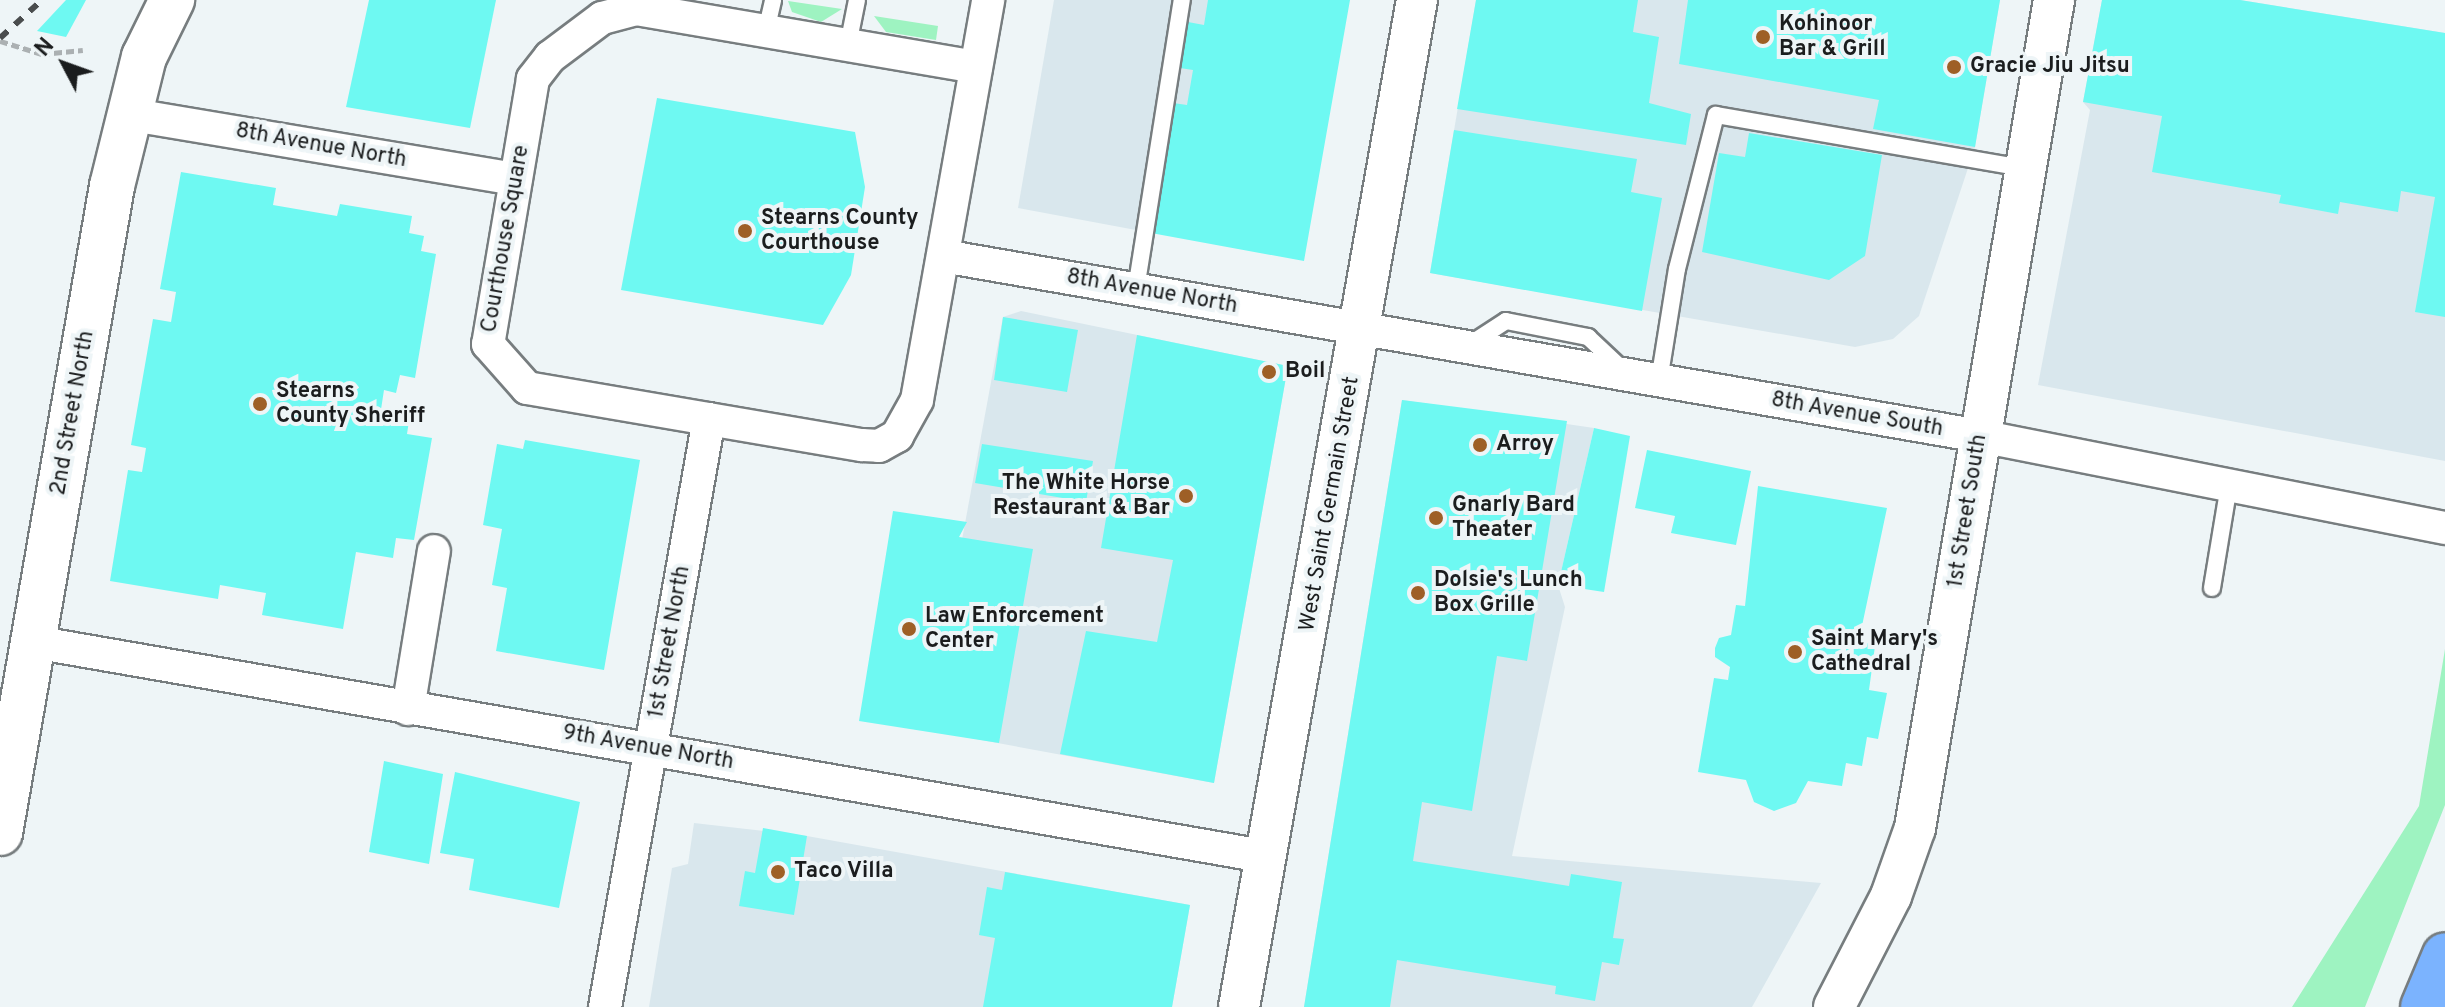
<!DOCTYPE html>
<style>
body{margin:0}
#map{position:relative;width:2445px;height:1007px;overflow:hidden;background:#eef5f7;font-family:Overpass,sans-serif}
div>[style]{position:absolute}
.built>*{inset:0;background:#d9e7ed}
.green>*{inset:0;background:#9ef3c1}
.building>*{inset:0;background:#6ef9f2}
.path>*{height:5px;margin-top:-2.5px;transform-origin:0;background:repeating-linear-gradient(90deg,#abb0b2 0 8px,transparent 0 12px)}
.roads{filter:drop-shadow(2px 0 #777d7f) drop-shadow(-2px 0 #777d7f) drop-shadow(0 2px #777d7f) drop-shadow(0 -2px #777d7f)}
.service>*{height:16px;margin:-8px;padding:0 8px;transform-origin:8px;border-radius:8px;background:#fff}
.minor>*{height:32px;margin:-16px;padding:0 16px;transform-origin:16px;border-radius:16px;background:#fff}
.tertiary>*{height:40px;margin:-20px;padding:0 20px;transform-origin:20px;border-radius:20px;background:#fff}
.secondary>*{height:44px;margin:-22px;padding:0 22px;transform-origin:22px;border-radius:22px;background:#fff}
.trunk>*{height:44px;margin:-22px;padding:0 22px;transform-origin:22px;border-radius:22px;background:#7bb3fe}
.rail>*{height:6px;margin-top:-3px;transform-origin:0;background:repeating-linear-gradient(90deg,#4a4d4e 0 10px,transparent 0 20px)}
.dots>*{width:22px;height:22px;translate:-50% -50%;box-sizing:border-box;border:4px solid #eef5f7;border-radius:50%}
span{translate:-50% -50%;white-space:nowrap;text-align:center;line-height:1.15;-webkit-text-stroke:8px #eef5f7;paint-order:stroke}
.poi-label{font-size:22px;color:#1b1d1e;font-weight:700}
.left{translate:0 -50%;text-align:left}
.right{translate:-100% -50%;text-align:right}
.street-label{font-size:22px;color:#1b1d1e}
.north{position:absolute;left:24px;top:24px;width:80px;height:80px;-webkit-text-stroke:6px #eef5f7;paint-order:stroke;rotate:311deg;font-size:22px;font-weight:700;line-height:32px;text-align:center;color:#1b1d1e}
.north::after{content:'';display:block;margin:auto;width:28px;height:36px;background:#1b1d1e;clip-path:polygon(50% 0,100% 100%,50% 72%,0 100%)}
</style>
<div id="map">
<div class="built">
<i style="clip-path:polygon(1054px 0,1350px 0,1152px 233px,1018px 208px)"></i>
<i style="clip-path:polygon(1476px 0,2000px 0,1975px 147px,1919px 316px,1893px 339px,1855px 347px,1430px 273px)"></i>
<i style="clip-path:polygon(2102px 0,2240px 0,2445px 33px,2445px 461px,2038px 385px,2090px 110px,2083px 102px)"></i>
<i style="clip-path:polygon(1021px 311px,1288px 366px,1214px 783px,927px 730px,1003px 317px)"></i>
<i style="clip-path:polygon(1402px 400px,1594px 428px,1558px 585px,1565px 607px,1512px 856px,1821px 883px,1752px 1007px,1304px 1007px)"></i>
<i style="clip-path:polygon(694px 823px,807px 836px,1190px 905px,1172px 1007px,649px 1007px,672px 868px,688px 864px)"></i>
</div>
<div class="green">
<i style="clip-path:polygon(788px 1px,842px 9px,821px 22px,792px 12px)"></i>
<i style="clip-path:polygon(874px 16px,938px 26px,936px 40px,886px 32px)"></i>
<i style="clip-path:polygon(2445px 649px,2445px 805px,2365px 1007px,2292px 1007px,2419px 806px)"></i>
</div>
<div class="building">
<i style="clip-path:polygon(66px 0,86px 0,66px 37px,37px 31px)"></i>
<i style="clip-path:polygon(369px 0,496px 0,470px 128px,346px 107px)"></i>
<i style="clip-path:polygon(1208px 0,1350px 0,1304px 261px,1151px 233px,1173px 103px,1187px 105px,1193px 70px,1180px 68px,1188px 22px,1204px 25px)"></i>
<i style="clip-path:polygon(1476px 0,1638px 0,1633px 32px,1659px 37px,1649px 103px,1691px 114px,1686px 145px,1457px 109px)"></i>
<i style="clip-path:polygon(1688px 0,2000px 0,1975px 147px,1873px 129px,1879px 100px,1679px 64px)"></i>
<i style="clip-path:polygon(2102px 0,2240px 0,2445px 33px,2445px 317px,2415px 312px,2435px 197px,2401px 191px,2398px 212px,2340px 202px,2338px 214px,2279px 203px,2281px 195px,2152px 172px,2162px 116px,2083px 102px)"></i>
<i style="clip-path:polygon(657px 98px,855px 132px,865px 187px,851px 275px,823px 325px,621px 290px)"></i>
<i style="clip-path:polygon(1454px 130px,1637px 159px,1631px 192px,1662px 198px,1642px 311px,1430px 273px)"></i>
<i style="clip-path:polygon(1749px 133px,1882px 155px,1865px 256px,1829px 280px,1702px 252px,1719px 153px,1745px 157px)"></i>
<i style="clip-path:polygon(181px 172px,276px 188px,273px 205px,337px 216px,340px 204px,412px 216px,409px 233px,424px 236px,421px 251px,436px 254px,415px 378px,400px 375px,396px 393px,384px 390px,380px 416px,409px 421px,407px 434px,432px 438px,414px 540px,396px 538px,393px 558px,356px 552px,343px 629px,262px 615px,266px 593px,220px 585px,218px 599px,110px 581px,128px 470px,142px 472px,146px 448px,131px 445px,153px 319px,171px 322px,176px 292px,160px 289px)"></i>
<i style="clip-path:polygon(1003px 317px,1078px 330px,1067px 392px,994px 380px)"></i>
<i style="clip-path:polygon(1137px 335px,1288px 366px,1214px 783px,1060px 754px,1086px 631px,1157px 642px,1173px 560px,1101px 548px)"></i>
<i style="clip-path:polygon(1402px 400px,1567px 421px,1527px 661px,1497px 656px,1472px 811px,1422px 802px,1413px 861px,1569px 886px,1571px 874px,1622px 882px,1613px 938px,1624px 939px,1619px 965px,1602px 962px,1595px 1001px,1555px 994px,1556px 986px,1397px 960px,1390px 1007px,1304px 1007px)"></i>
<i style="clip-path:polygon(1594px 428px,1630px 436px,1604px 592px,1558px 585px)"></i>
<i style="clip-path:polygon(525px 440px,640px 460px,604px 670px,496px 651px,507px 588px,492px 585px,502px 529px,483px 525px,497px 444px,523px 449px)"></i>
<i style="clip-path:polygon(982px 444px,1093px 461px,1086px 502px,975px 483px)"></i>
<i style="clip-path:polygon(1647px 450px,1751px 471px,1736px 545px,1671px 533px,1675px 516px,1635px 508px)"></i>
<i style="clip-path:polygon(1758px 486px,1887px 508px,1859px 640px,1875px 646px,1869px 690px,1887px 693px,1878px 739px,1867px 737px,1862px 766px,1846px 763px,1842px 786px,1808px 781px,1796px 803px,1774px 811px,1754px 802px,1746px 780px,1698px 772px,1714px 678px,1728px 680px,1730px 667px,1715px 657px,1715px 648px,1719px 638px,1731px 635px,1736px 605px,1745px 606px)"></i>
<i style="clip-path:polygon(893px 511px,967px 522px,959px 537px,1033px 549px,999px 743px,859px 721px)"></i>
<i style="clip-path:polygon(384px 761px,443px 774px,429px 864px,369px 852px)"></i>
<i style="clip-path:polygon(455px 772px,580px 802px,559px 908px,469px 890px,474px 859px,440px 853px)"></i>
<i style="clip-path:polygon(763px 828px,807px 836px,794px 915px,739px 906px,745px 871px,755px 873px)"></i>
<i style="clip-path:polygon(1005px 872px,1190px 905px,1172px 1007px,983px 1007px,995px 938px,979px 935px,987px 887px,1002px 890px)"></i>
</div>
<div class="path">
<i style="left:0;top:41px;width:44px;rotate:17.2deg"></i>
<i style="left:42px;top:54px;width:41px;rotate:-5.6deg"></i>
</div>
<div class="roads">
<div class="service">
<i style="left:766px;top:31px;width:32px;rotate:-77deg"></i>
<i style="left:848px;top:45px;width:46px;rotate:-78.7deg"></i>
<i style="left:1136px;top:289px;width:293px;rotate:-81deg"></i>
<i style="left:1469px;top:345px;width:44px;rotate:-33deg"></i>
<i style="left:1506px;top:321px;width:84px;rotate:11deg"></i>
<i style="left:1588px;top:337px;width:45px;rotate:43.2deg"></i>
<i style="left:1659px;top:381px;width:113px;rotate:-80.9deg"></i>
<i style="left:1677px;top:269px;width:159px;rotate:-75.8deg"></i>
<i style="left:1716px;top:115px;width:313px;rotate:9.8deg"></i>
<i style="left:2212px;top:588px;width:104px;rotate:-80.6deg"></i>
</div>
<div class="minor">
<i style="left:976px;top:67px;width:345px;rotate:-170.3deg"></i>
<i style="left:636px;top:9px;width:35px;rotate:165deg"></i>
<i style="left:602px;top:18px;width:65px;rotate:143.1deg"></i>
<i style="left:550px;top:57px;width:28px;rotate:128deg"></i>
<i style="left:533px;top:79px;width:269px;rotate:99.6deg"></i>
<i style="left:488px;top:344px;width:59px;rotate:48.4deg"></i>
<i style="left:527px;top:388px;width:340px;rotate:9.7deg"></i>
<i style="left:862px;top:445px;width:17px;rotate:3deg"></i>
<i style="left:879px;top:446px;width:21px;rotate:-29deg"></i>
<i style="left:897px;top:436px;width:41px;rotate:-60.9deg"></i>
<i style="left:917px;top:400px;width:406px;rotate:-79.9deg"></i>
<i style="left:127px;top:114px;width:394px;rotate:9.5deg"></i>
<i style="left:943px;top:256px;width:1053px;rotate:9.85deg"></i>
<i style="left:1980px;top:436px;width:474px;rotate:11.2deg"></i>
<i style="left:34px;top:642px;width:1247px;rotate:9.88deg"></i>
<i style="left:408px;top:709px;width:160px;rotate:-80.7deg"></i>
<i style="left:605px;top:1007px;width:597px;rotate:-79.97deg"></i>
</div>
<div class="tertiary">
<i style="left:1239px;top:1007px;width:1023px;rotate:-79.98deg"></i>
<i style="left:1834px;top:1007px;width:125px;rotate:-62.8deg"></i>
<i style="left:1891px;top:896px;width:72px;rotate:-70.6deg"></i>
<i style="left:1915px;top:828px;width:840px;rotate:-80.47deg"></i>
</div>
<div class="secondary">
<i style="left:0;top:833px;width:657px;rotate:-80.18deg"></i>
<i style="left:112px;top:186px;width:133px;rotate:-76.1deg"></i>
<i style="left:144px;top:57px;width:64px;rotate:-63.8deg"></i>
</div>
<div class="trunk">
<i style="left:2423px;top:1007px;width:56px;rotate:-67.1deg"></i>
</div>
</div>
<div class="rail">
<i style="left:0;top:38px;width:57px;rotate:-42.1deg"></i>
</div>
<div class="dots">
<i style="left:1763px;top:37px;background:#9e5f26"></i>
<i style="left:1954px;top:67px;background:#9e5f26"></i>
<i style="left:745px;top:231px;background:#9e5f26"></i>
<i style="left:1269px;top:372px;background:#9e5f26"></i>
<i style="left:260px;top:404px;background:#9e5f26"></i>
<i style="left:1480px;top:445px;background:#9e5f26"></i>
<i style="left:1186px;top:496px;background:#9e5f26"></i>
<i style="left:1436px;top:518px;background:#9e5f26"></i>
<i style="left:1418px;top:593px;background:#9e5f26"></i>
<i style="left:909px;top:629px;background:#9e5f26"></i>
<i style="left:1795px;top:652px;background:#9e5f26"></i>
<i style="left:778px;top:872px;background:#9e5f26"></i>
</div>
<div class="poi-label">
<span class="left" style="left:1779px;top:37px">Kohinoor<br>Bar &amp; Grill</span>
<span class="left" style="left:1970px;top:67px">Gracie Jiu Jitsu</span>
<span class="left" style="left:761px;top:231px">Stearns County<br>Courthouse</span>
<span class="left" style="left:1285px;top:372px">Boil</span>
<span class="left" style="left:276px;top:404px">Stearns<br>County Sheriff</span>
<span class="left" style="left:1496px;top:445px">Arroy</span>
<span class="right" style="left:1170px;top:496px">The White Horse<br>Restaurant &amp; Bar</span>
<span class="left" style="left:1452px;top:518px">Gnarly Bard<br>Theater</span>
<span class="left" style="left:1434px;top:593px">Dolsie's Lunch<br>Box Grille</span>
<span class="left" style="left:925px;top:629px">Law Enforcement<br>Center</span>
<span class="left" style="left:1811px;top:652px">Saint Mary's<br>Cathedral</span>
<span class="left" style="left:794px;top:872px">Taco Villa</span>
</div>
<div class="street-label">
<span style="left:321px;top:146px;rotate:10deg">8th Avenue North</span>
<span style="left:506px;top:239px;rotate:-80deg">Courthouse Square</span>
<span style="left:1152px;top:292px;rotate:10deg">8th Avenue North</span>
<span style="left:73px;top:413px;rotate:-80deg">2nd Street North</span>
<span style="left:1857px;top:415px;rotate:10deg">8th Avenue South</span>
<span style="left:1330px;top:504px;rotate:-80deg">West Saint Germain Street</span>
<span style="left:1968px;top:511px;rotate:-81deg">1st Street South</span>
<span style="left:670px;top:642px;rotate:-80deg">1st Street North</span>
<span style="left:648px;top:748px;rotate:10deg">9th Avenue North</span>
</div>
<div class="north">N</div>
</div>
